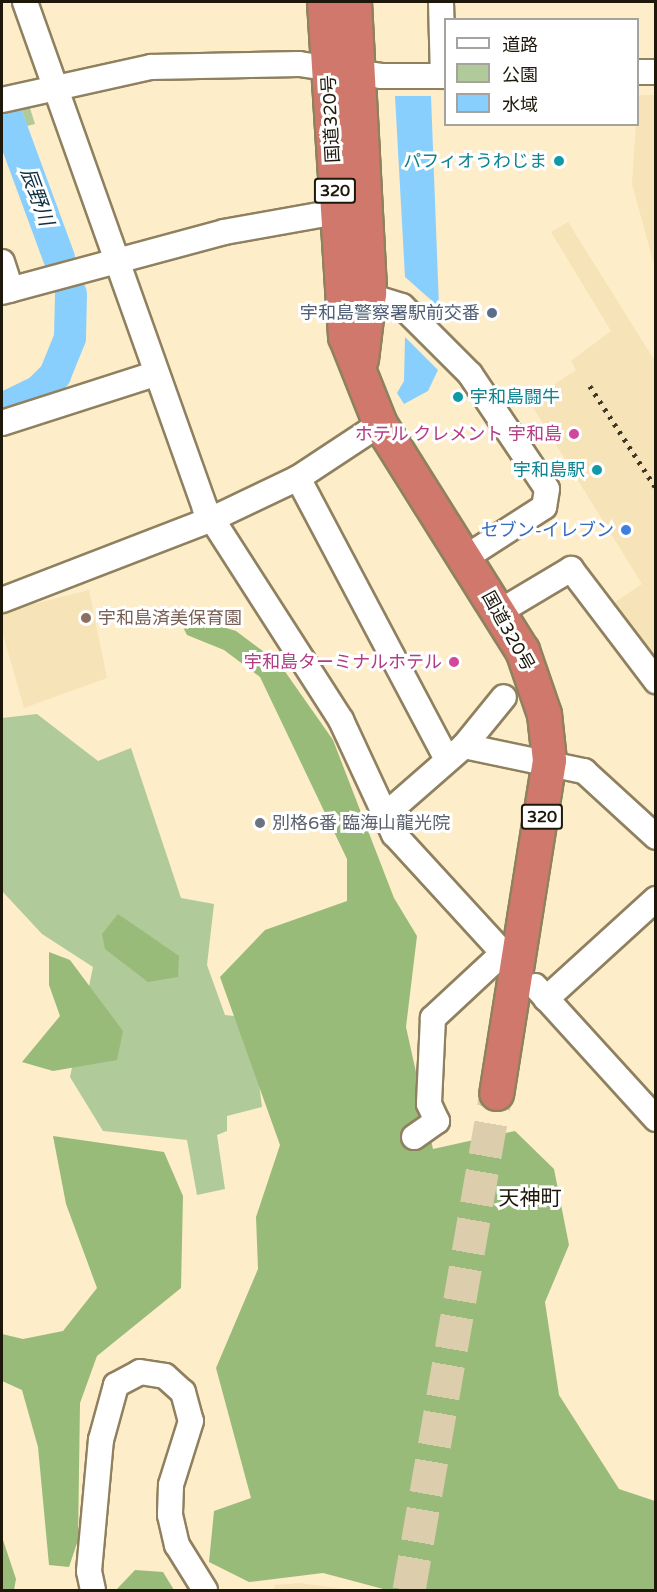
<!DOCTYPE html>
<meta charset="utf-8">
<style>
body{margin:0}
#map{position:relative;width:657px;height:1592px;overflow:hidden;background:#fdedc9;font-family:"Varela Round","Noto Sans JP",sans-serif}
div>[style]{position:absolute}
.built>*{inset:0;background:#f6e3b8}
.green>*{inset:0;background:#b1ca9a}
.forest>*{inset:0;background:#99bb79}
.water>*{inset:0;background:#88cffe}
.river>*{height:32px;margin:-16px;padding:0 16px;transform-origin:16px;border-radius:16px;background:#88cffe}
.highway-tunnel>*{height:33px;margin-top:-16.5px;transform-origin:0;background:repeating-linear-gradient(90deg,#dccdac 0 33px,transparent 0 49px)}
.roads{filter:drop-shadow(2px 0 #8f8160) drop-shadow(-2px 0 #8f8160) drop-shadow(0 2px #8f8160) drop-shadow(0 -2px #8f8160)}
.minor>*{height:24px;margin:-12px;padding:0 12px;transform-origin:12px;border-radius:12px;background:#fff}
.highway>*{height:33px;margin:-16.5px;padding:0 16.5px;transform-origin:16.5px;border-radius:16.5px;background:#d0786c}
.rail>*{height:4.5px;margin-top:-2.25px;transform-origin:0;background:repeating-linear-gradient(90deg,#3f3727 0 3px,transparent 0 9px)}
.dots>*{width:16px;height:16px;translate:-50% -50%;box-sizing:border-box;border:3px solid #fff;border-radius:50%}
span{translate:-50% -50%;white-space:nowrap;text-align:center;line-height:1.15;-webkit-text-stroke:6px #fff;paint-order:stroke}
.shield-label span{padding:2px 4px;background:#fff;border:2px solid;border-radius:4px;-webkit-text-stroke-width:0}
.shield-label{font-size:16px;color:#1e180b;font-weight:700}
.street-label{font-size:18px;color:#1e180b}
.culture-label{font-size:18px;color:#0d838f}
.right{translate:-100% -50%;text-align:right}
.left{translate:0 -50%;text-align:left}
.service-label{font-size:18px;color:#4e5e75}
.hotel-label{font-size:18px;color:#b23c85}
.shop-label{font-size:18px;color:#366cbe}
.education-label{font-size:18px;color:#785e54}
.worship-label{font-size:18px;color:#5b616d}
.water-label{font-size:20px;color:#103043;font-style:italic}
.quarter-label{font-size:21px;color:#1e180b}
.frame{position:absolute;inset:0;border:3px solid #1e180b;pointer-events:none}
.legend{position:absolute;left:444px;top:18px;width:195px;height:108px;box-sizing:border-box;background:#fff;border:2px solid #a5a39d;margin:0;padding:8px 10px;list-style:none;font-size:18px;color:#1e180b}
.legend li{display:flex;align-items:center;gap:12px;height:30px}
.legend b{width:30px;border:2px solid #a5a39d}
</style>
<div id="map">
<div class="built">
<i style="clip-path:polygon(638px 95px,655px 95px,655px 268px,632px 184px)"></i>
<i style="clip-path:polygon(568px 222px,655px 361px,655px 673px,608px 607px,642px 584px,529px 401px,576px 370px,571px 361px,611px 331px,551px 232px)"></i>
<i style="clip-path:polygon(89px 590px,107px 678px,24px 708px,2px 631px,2px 612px)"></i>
<i style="clip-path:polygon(300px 1583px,349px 1590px,273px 1590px,275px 1585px)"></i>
</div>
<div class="green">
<i style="clip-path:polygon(29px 105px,35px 124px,27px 126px,21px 108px)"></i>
<i style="clip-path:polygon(37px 714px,98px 761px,131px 748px,181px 898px,214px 904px,207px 965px,225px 1015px,251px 1018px,262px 1107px,227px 1116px,227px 1131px,217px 1135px,225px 1189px,197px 1195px,187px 1140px,103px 1131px,70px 1077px,93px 967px,42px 934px,2px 891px,2px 718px)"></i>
</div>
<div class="forest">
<i style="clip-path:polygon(176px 613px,236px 631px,279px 663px,333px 740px,394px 898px,417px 936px,406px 1027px,433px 1149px,515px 1131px,554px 1169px,569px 1245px,545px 1302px,559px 1395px,619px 1489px,655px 1501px,655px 1590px,387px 1590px,323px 1573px,249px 1582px,209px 1562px,214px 1511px,251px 1498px,216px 1368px,258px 1269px,256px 1217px,280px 1145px,220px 977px,265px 930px,347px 901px,347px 859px,260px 677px,224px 650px,187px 635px)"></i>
<i style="clip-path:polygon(118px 914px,179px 956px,178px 977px,148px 982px,105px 949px,102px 934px)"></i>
<i style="clip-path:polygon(49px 952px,70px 960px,123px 1031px,117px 1060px,53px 1071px,22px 1062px,60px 1016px,49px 985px)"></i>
<i style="clip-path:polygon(53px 1136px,164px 1152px,183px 1196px,181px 1288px,97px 1356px,80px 1403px,78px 1540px,69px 1567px,49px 1565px,38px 1447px,22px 1390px,2px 1381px,2px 1334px,23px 1339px,63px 1331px,97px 1288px,66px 1204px)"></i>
<i style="clip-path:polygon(2px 1537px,16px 1579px,14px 1590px,2px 1590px)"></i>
<i style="clip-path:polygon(135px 1570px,163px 1572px,174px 1590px,116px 1590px)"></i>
</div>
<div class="water">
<i style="clip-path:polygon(395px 96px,431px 96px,439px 307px,405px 277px)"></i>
<i style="clip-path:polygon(405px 337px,438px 370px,428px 391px,404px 404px,397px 393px,404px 381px)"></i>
</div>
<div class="river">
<i style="left:2px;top:103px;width:165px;rotate:69.8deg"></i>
<i style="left:2px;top:409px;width:41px;rotate:-25.9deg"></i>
<i style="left:39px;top:391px;width:23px;rotate:-45deg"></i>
<i style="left:55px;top:375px;width:40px;rotate:-68deg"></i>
<i style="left:70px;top:338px;width:44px;rotate:-88.7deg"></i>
</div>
<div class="highway-tunnel">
<i style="left:409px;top:1590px;width:505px;rotate:-80.07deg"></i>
</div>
<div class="roads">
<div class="minor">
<i style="left:25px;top:2px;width:537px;rotate:70.42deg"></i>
<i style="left:205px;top:508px;width:252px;rotate:57.3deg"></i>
<i style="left:341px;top:720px;width:126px;rotate:65.1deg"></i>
<i style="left:394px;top:834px;width:161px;rotate:47.5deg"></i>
<i style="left:503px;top:953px;width:96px;rotate:137.1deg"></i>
<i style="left:433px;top:1018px;width:86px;rotate:92.7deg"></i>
<i style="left:429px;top:1104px;width:19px;rotate:65deg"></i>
<i style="left:437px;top:1121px;width:28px;rotate:145deg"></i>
<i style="left:441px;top:2px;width:74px;rotate:88.5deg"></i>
<i style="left:638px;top:72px;width:18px"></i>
<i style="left:2px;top:100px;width:153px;rotate:-12.5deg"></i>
<i style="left:151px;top:67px;width:148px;rotate:-1.2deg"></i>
<i style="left:299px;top:64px;width:83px;rotate:8.3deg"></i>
<i style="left:381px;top:76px;width:65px"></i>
<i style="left:2px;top:262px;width:29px;rotate:72deg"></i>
<i style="left:353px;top:291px;width:51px;rotate:17deg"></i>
<i style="left:402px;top:306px;width:96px;rotate:45deg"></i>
<i style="left:470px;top:374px;width:138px;rotate:56.2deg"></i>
<i style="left:547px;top:489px;width:18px;rotate:99deg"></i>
<i style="left:544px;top:507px;width:94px;rotate:147.2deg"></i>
<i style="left:2px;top:292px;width:230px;rotate:-15.1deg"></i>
<i style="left:224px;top:232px;width:131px;rotate:-10.1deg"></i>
<i style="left:2px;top:423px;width:161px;rotate:-17.8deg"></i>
<i style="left:298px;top:478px;width:318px;rotate:62.1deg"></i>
<i style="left:2px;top:600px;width:225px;rotate:-21.1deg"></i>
<i style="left:212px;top:519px;width:95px;rotate:-25.5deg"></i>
<i style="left:298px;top:478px;width:98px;rotate:-33.4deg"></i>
<i style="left:499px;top:612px;width:84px;rotate:-30.8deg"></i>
<i style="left:571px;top:569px;width:141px;rotate:52.8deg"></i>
<i style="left:464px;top:746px;width:63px;rotate:-50.8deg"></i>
<i style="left:384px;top:816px;width:106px;rotate:-41.2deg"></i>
<i style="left:464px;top:746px;width:123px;rotate:11.8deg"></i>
<i style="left:584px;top:771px;width:98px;rotate:42.5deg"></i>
<i style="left:535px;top:986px;width:180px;rotate:47.7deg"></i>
<i style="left:546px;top:999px;width:149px;rotate:-42.3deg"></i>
<i style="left:93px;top:1590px;width:19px;rotate:-102deg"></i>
<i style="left:89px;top:1571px;width:132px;rotate:-84.8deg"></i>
<i style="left:101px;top:1440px;width:57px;rotate:-74.7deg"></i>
<i style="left:116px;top:1385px;width:27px;rotate:-28deg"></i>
<i style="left:140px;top:1372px;width:25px;rotate:9deg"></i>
<i style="left:165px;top:1376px;width:24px;rotate:42deg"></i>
<i style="left:183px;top:1392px;width:30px;rotate:75deg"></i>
<i style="left:191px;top:1421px;width:67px;rotate:107.4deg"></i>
<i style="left:171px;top:1485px;width:30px;rotate:92deg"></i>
<i style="left:170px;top:1515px;width:31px;rotate:77deg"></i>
<i style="left:177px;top:1545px;width:53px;rotate:58.1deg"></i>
</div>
<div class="highway">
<i style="left:324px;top:2px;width:335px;rotate:86.4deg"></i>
<i style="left:345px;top:336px;width:95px;rotate:68.3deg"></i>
<i style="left:380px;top:424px;width:267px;rotate:57.9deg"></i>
<i style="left:522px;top:650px;width:68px;rotate:71deg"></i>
<i style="left:544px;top:714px;width:46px;rotate:83.8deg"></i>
<i style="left:549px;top:760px;width:337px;rotate:99deg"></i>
<i style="left:354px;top:2px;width:291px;rotate:87deg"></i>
<i style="left:369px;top:293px;width:66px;rotate:96.9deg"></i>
</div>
</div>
<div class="rail">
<i style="left:590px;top:386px;width:121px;rotate:57.1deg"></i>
</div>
<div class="dots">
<i style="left:559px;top:161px;background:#0f9aa8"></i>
<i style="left:492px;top:313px;background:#5c6f8a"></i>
<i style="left:458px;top:397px;background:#0f9aa8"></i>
<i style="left:574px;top:434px;background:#d1479c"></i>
<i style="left:597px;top:470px;background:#0f9aa8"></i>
<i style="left:626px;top:530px;background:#3f7fe0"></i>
<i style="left:86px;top:618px;background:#8d6e63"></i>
<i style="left:454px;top:662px;background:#d1479c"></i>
<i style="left:260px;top:823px;background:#6b7280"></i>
</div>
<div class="shield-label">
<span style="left:335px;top:191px">320</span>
<span style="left:542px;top:817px">320</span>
</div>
<div class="street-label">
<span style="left:331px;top:119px;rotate:-93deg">国道320号</span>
<span style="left:508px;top:631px;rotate:61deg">国道320号</span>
</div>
<div class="culture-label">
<span class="right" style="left:547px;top:161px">パフィオうわじま</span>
<span class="left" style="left:470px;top:397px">宇和島闘牛</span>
<span class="right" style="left:585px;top:470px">宇和島駅</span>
</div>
<div class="service-label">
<span class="right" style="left:480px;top:313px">宇和島警察署駅前交番</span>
</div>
<div class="hotel-label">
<span class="right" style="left:562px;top:434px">ホテル クレメント 宇和島</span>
<span class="right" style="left:442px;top:662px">宇和島ターミナルホテル</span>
</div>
<div class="shop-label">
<span class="right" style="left:614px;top:530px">セブン-イレブン</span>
</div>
<div class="education-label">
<span class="left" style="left:98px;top:618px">宇和島済美保育園</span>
</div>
<div class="worship-label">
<span class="left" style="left:272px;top:823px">別格6番 臨海山龍光院</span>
</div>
<div class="water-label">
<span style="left:36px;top:197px;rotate:70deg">辰野川</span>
</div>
<div class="quarter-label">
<span style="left:530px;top:1199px">天神町</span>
</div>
<div class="frame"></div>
<ul class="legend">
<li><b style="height:8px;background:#fff"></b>道路</li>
<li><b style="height:16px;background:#b1ca9a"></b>公園</li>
<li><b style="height:16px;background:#88cffe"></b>水域</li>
</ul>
</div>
